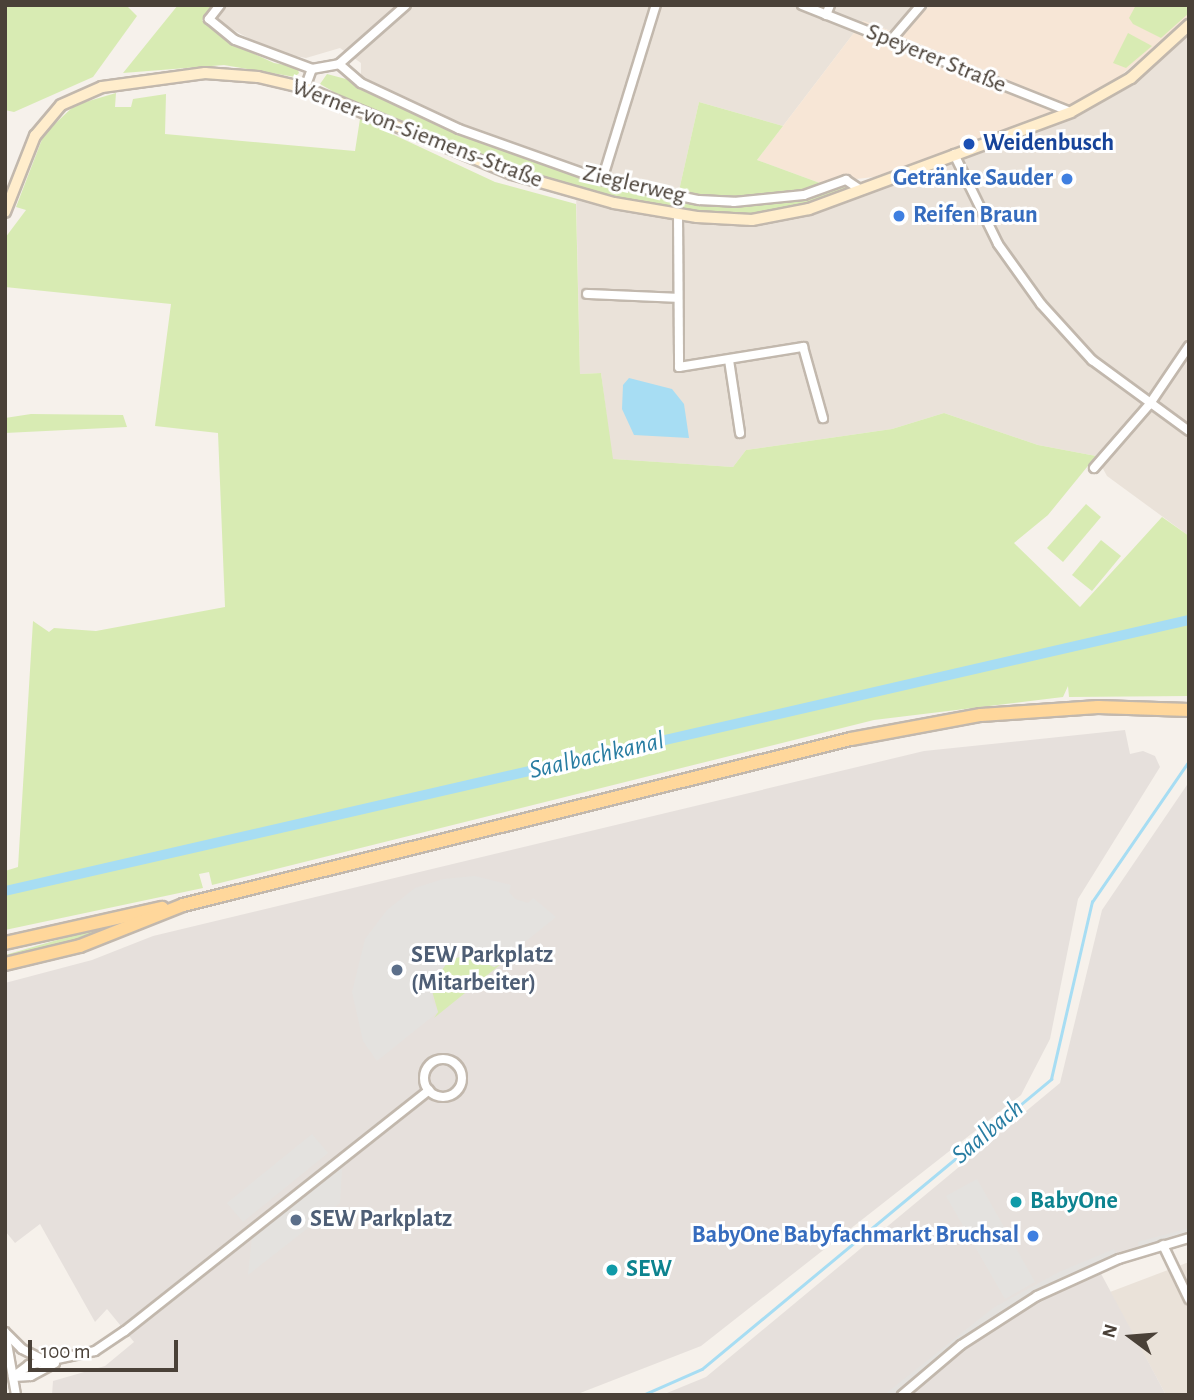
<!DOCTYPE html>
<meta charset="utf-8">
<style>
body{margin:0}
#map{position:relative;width:1194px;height:1400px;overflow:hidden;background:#f6f1eb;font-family:"Alegreya Sans",sans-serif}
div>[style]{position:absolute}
.residential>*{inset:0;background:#eae2d9}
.commercial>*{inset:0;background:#f7e6d6}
.industrial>*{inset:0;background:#e6e0dc}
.green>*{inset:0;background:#d8ebb3}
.parking>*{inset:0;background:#e4e2df}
.water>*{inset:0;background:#a7ddf3}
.stream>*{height:2.5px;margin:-1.25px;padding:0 1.25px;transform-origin:1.25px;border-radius:1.25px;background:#a7ddf3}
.canal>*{height:10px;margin:-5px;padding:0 5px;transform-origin:5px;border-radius:5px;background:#a7ddf3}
.roads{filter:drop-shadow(2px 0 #c2b8ad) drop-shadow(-2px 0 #c2b8ad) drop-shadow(0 2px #c2b8ad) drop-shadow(0 -2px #c2b8ad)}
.street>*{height:8px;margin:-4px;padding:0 4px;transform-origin:4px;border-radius:4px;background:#fff}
.street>.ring{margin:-4px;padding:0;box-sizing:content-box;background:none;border:8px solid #fff;border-radius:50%}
.secondary>*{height:10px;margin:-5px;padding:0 5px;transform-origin:5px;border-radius:5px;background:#ffedcc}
.primary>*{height:12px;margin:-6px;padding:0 6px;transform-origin:6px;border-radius:6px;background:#ffd79b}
.dots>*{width:19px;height:19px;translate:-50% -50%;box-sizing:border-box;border:4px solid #fff;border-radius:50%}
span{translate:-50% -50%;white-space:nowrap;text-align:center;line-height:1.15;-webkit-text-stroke:6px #fff;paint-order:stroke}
.street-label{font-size:24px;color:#4a4138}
.transit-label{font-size:24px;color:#164399;font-weight:700}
.left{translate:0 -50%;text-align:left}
.shop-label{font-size:24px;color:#366cbe;font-weight:700}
.right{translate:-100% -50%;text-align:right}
.service-label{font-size:24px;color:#4e5e75;font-weight:700}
.culture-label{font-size:24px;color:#0d838f;font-weight:700}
.water-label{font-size:26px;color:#297da2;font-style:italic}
.frame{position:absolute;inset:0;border:7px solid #4a4138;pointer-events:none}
.north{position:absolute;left:1096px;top:1302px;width:70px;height:70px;-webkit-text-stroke:5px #fff;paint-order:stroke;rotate:286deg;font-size:19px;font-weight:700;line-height:28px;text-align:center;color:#4a4138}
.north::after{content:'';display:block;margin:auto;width:24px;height:32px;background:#4a4138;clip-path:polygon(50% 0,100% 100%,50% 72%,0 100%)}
.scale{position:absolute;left:28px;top:1340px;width:150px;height:32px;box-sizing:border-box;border:4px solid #4a4138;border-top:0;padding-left:9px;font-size:21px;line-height:24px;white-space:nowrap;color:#4a4138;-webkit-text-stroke:5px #fff;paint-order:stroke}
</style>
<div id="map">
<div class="residential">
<i style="clip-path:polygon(225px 5px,930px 5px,902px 35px,863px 21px,783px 126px,699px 102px,678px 195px,602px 180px,519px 153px,361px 83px,361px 63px,340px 48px,306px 58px,271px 51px,214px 19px)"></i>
<i style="clip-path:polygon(1189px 35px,1189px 536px,1107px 476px,1096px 456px,1038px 445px,944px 413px,892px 429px,746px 450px,733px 467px,612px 459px,601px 373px,580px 374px,576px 192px,809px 209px,954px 154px,1075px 117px,1134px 85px)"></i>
<i style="clip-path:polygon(1189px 1262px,1189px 1395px,1166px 1395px,1110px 1292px)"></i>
</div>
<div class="commercial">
<i style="clip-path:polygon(930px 5px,1189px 5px,1189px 17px,1111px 84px,1075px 104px,874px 177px,820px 183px,757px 160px,863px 21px,902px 35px)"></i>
</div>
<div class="industrial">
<i style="clip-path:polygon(1125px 730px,1130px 754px,1143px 751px,1155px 756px,1160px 767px,1078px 899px,1050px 1039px,1021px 1095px,701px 1346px,575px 1395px,52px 1395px,53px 1381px,105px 1366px,134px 1342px,107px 1309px,95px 1322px,40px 1224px,15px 1243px,6px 1232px,5px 983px,92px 960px,153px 936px,924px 751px)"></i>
<i style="clip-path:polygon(1189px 782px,1189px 1238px,1098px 1268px,1166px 1395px,662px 1395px,706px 1377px,1060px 1083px,1102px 910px)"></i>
</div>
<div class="green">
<i style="clip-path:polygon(5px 5px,126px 5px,137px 16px,93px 77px,14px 112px,5px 110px)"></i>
<i style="clip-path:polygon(178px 5px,213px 5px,202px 20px,227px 41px,274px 63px,297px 67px,299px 73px,295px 77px,224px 65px,123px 73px)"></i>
<i style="clip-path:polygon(1136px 5px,1189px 5px,1189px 13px,1161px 38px,1133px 24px,1129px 18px)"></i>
<i style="clip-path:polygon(1128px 33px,1152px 46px,1126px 68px,1113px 63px)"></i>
<i style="clip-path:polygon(327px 74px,361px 83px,459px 129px,602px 180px,678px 195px,699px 102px,783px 126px,757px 160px,828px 186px,846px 180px,861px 190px,752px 220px,678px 214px,512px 174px,365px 110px,320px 84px)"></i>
<i style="clip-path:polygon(116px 93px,115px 107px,131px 107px,133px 99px,166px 94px,165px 134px,355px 151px,360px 119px,495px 182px,576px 204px,580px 374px,601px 373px,613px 459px,733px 467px,746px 450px,892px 429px,944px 413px,1038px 445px,1096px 456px,1048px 515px,1014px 543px,1080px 607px,1162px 517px,1189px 536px,1189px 696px,1069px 697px,1068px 686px,1063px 697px,874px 720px,212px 885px,209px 872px,199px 874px,203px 888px,5px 930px,5px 871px,18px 867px,33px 621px,49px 632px,54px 628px,96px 631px,225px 607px,218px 433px,155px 426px,171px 304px,5px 287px,5px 238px,26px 210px,16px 207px,44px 134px,75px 105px)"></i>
<i style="clip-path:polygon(31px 414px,123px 415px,127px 427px,5px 433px,5px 418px)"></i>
<i style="clip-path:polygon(1086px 504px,1101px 517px,1063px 562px,1047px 548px)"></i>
<i style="clip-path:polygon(1101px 540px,1121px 556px,1092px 591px,1072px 575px)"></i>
<i style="clip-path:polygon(137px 917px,97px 935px,5px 957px,5px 955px)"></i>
<i style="clip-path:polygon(469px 955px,494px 967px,501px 964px,434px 1018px,438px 1012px,432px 991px,437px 972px,450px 959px)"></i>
</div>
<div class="parking">
<i style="clip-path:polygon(475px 876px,511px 885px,509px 892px,515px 899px,528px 903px,533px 898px,556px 917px,494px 967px,469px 955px,450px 959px,433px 982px,432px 999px,438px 1012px,377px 1061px,363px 1041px,352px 992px,365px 939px,387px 910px,415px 888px,443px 879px)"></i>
<i style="clip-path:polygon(312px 1134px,328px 1153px,243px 1222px,227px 1203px)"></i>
<i style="clip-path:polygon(342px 1168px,340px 1203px,248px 1275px,252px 1238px)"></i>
<i style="clip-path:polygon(977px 1179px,1035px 1282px,1005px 1299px,946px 1196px)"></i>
<i style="clip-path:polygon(1189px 1228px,1189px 1238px,1140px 1252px,1138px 1242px)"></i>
<i style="clip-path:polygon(1114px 1249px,1119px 1259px,999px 1318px,903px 1395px,884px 1395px,993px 1308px,1059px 1272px)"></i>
</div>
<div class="water">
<i style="clip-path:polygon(629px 378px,672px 389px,684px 404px,689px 438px,634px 435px,622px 409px,623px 385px)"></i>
</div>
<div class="stream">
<i style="left:643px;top:1395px;width:64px;rotate:-23.8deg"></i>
<i style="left:702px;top:1369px;width:454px;rotate:-39.7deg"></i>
<i style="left:1051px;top:1079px;width:182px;rotate:-77deg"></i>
<i style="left:1092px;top:902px;width:171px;rotate:-55.5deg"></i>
</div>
<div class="canal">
<i style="left:5px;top:891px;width:1215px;rotate:-12.89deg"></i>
</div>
<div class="roads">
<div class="street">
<i style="left:220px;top:5px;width:18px;rotate:128deg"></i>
<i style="left:209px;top:19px;width:33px;rotate:39deg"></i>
<i style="left:235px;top:40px;width:82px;rotate:20.6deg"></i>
<i style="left:312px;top:69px;width:27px;rotate:-10deg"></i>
<i style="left:339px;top:64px;width:89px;rotate:-41.4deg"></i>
<i style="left:802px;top:5px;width:289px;rotate:21.7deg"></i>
<i style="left:826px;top:15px;width:11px;rotate:-68deg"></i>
<i style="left:891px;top:40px;width:46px;rotate:-49.4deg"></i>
<i style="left:339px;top:64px;width:29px;rotate:41deg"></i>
<i style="left:361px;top:83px;width:108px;rotate:25.1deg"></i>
<i style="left:459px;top:129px;width:152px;rotate:19.6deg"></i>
<i style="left:602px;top:180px;width:99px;rotate:11.7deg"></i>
<i style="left:699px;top:200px;width:35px;rotate:3deg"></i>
<i style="left:734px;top:202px;width:70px;rotate:-5.7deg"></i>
<i style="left:804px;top:195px;width:45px;rotate:-19.7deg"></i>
<i style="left:846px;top:180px;width:18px;rotate:34deg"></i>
<i style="left:305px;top:88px;width:20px;rotate:-70deg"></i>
<i style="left:954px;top:154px;width:100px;rotate:63.9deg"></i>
<i style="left:998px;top:244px;width:74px;rotate:54.4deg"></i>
<i style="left:1041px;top:304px;width:76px;rotate:47.7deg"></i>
<i style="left:1092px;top:360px;width:120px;rotate:36.2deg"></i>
<i style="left:602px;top:180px;width:183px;rotate:-72.9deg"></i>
<i style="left:678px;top:214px;width:153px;rotate:89.6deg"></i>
<i style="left:679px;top:367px;width:126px;rotate:-9.2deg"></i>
<i style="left:803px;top:347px;width:74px;rotate:74.3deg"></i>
<i style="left:587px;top:294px;width:90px;rotate:2.5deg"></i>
<i style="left:729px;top:360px;width:74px;rotate:81.4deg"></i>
<i style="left:1094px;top:468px;width:84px;rotate:-48.9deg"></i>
<i style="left:1149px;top:405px;width:71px;rotate:-55.9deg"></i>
<i class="ring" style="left:424px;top:1059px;width:30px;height:30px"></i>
<i style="left:1163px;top:1245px;width:60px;rotate:64.3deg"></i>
<i style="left:5px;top:1332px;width:64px;rotate:80.1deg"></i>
<i style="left:7px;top:1334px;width:21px;rotate:45deg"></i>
<i style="left:22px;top:1349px;width:28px;rotate:27deg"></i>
<i style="left:13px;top:1377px;width:20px;rotate:-37deg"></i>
<i style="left:29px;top:1365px;width:67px;rotate:-12deg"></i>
<i style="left:95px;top:1351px;width:36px;rotate:-34deg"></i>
<i style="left:125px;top:1331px;width:388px;rotate:-38.4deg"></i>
<i style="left:13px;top:1377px;width:18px;rotate:-3deg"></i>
<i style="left:31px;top:1376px;width:27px;rotate:-28deg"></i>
<i style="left:902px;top:1395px;width:77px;rotate:-40.3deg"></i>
<i style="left:961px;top:1345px;width:90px;rotate:-32.8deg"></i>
<i style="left:1037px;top:1296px;width:90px;rotate:-24.3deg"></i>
<i style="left:1119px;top:1259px;width:73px;rotate:-16.7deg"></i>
</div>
<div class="secondary">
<i style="left:5px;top:212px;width:82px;rotate:-68.5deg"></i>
<i style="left:35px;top:136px;width:40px;rotate:-50deg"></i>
<i style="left:61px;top:105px;width:45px;rotate:-23.7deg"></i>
<i style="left:102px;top:87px;width:104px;rotate:-7.7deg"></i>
<i style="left:205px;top:73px;width:53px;rotate:4.3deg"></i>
<i style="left:258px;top:77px;width:48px;rotate:13.2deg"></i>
<i style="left:305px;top:88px;width:224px;rotate:22.6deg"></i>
<i style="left:512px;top:174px;width:106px;rotate:15.9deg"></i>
<i style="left:614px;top:203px;width:84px;rotate:9.6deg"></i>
<i style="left:697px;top:217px;width:55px;rotate:3.1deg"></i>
<i style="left:752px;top:220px;width:58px;rotate:-10.9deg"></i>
<i style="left:809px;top:209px;width:279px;rotate:-20.3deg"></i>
<i style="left:1071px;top:112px;width:69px;rotate:-29.5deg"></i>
<i style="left:1131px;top:78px;width:79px;rotate:-42.4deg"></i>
</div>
<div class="primary">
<i style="left:5px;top:943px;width:161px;rotate:-12.6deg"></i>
<i style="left:5px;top:964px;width:77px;rotate:-13.5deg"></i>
<i style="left:80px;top:946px;width:111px;rotate:-21.7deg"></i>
<i style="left:183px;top:905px;width:688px;rotate:-13.96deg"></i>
<i style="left:851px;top:739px;width:132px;rotate:-10.5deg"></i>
<i style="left:981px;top:715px;width:117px;rotate:-3.9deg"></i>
<i style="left:1098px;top:707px;width:91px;rotate:1.9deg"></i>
</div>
</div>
<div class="dots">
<i style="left:969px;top:144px;background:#1a4fb4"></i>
<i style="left:1067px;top:179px;background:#3f7fe0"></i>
<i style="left:899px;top:216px;background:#3f7fe0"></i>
<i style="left:397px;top:970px;background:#5c6f8a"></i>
<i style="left:1016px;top:1202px;background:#0f9aa8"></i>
<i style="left:296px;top:1220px;background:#5c6f8a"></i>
<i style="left:1033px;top:1236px;background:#3f7fe0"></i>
<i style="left:612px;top:1270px;background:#0f9aa8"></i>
</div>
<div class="street-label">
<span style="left:936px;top:59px;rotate:22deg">Speyerer Straße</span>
<span style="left:417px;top:134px;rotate:21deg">Werner-von-Siemens-Straße</span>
<span style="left:634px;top:185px;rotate:13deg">Zieglerweg</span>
</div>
<div class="transit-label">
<span class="left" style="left:983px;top:144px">Weidenbusch</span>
</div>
<div class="shop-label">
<span class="right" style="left:1053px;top:179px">Getränke Sauder</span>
<span class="left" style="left:913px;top:216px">Reifen Braun</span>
<span class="right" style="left:1019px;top:1236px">BabyOne Babyfachmarkt Bruchsal</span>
</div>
<div class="service-label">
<span class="left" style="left:411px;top:970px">SEW Parkplatz<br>(Mitarbeiter)</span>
<span class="left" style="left:310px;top:1220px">SEW Parkplatz</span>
</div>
<div class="culture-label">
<span class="left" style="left:1030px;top:1202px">BabyOne</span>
<span class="left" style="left:626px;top:1270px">SEW</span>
</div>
<div class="water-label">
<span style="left:597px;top:756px;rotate:-13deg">Saalbachkanal</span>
<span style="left:988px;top:1132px;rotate:-40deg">Saalbach</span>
</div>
<div class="frame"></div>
<div class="north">N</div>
<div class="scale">100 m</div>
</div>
